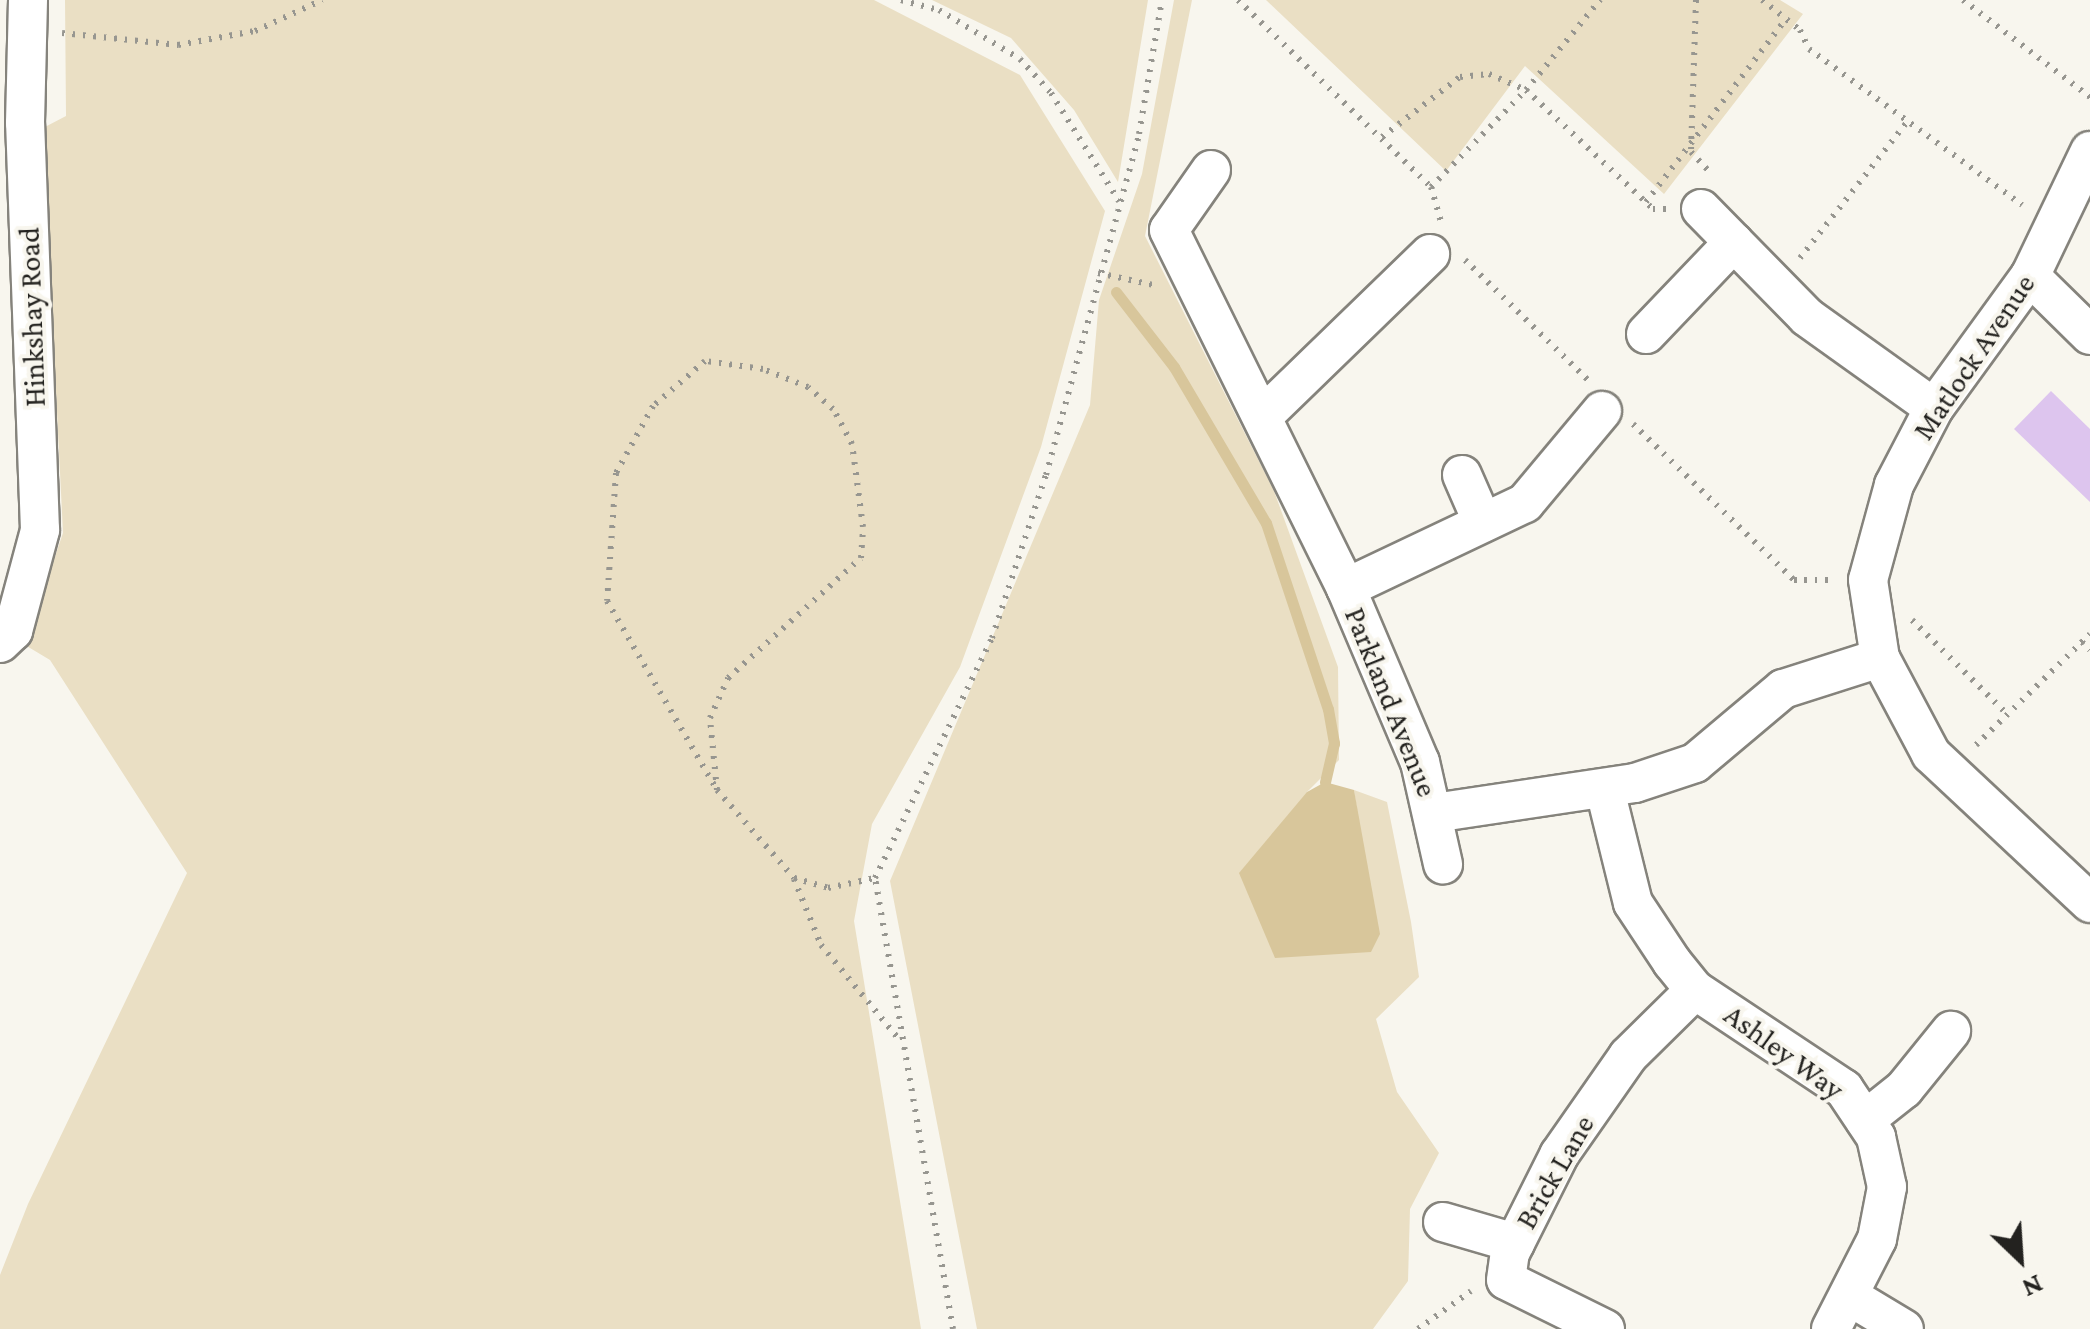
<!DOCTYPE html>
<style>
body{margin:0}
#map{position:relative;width:2090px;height:1329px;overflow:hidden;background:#f8f6ee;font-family:"Crimson Pro",serif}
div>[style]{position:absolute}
.green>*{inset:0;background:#eadfc4}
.water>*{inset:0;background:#d8c69b}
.stream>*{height:11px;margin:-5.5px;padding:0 5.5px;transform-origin:5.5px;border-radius:5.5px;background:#d8c69b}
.building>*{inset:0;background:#ddc5ee}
.path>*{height:6px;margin-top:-3px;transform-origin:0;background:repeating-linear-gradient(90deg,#979690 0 2.5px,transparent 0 10.5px)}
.roads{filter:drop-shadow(2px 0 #85837c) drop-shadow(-2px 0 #85837c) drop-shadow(0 2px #85837c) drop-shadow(0 -2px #85837c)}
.minor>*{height:38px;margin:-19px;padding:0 19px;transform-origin:19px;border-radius:19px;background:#fff}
span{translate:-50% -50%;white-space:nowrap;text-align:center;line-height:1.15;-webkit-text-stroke:8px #f8f6ee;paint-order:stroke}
.street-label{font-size:30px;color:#23221f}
.north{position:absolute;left:1970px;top:1209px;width:100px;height:100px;-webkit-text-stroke:8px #f8f6ee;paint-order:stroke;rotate:155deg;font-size:28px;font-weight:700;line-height:40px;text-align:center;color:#23221f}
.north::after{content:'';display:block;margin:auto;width:35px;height:45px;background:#23221f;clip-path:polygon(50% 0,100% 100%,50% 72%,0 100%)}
</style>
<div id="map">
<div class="green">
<i style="clip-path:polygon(65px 0,874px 0,1020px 75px,1105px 211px,1041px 447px,960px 667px,872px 824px,854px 921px,921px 1329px,0 1329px,0 1275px,28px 1204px,187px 873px,50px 660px,25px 645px,63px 533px,43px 128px,66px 116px)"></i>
<i style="clip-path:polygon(932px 0,1148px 0,1118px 182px,1074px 110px,1011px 38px)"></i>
<i style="clip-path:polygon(1174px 0,1192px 0,1145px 236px,1274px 491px,1338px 667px,1339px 760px,1307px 792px,1361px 836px,1354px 790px,1387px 802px,1411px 922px,1419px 977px,1376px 1019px,1397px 1092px,1439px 1153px,1410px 1209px,1408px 1281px,1373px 1329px,977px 1329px,890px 881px,1090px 405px,1099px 300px,1142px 174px)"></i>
<i style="clip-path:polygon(1266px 0,1780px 0,1803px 14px,1664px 194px,1525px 66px,1446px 171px)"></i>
</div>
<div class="water">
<i style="clip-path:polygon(1325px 782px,1354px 790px,1380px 934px,1371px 952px,1275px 958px,1239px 873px,1307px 792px)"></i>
</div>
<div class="stream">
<i style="left:1116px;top:292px;width:95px;rotate:52.3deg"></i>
<i style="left:1174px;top:367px;width:181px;rotate:59.5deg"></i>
<i style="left:1266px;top:523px;width:196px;rotate:71.6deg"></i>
<i style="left:1328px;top:709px;width:35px;rotate:80deg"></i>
<i style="left:1334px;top:743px;width:40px;rotate:103deg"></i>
</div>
<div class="building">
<i style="clip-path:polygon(2051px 391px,2090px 429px,2090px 502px,2014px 429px)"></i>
</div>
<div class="path">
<i style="left:901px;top:0;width:39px;rotate:15deg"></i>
<i style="left:939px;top:10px;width:95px;rotate:31.2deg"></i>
<i style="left:1020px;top:59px;width:46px;rotate:47.6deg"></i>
<i style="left:1051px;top:93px;width:128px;rotate:57.8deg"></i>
<i style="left:1238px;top:0;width:269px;rotate:44.1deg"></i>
<i style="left:1431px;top:187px;width:35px;rotate:74deg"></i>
<i style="left:1696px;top:0;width:152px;rotate:91.9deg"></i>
<i style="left:1691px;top:152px;width:26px;rotate:47deg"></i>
<i style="left:1762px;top:0;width:48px;rotate:38.3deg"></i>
<i style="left:1800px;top:30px;width:21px;rotate:65deg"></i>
<i style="left:1809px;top:49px;width:264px;rotate:36.2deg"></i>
<i style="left:1963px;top:0;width:160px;rotate:37.4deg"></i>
<i style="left:62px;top:33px;width:117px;rotate:5.9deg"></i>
<i style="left:178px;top:45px;width:78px;rotate:-10.3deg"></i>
<i style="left:255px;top:31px;width:74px;rotate:-24.8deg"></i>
<i style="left:1382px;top:137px;width:98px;rotate:-37.6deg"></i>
<i style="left:1460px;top:77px;width:29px;rotate:-6deg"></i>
<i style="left:1489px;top:74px;width:40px;rotate:23.4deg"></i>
<i style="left:1526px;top:90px;width:117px;rotate:-50.6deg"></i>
<i style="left:1431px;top:187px;width:136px;rotate:-45.6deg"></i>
<i style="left:1526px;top:90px;width:174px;rotate:43.1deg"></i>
<i style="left:1653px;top:209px;width:14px"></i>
<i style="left:1646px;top:202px;width:230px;rotate:-52.6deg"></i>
<i style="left:1800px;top:258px;width:174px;rotate:-51.8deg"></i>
<i style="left:1465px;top:260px;width:172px;rotate:44.3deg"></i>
<i style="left:1098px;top:273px;width:61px;rotate:12.2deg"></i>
<i style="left:1633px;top:424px;width:224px;rotate:44.1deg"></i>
<i style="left:1794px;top:580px;width:38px"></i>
<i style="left:1912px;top:620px;width:134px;rotate:44.7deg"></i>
<i style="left:2082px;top:642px;width:11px;rotate:45deg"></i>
<i style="left:1976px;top:745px;width:159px;rotate:-44.2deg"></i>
<i style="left:717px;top:790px;width:72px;rotate:-95.6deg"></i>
<i style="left:710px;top:718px;width:44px;rotate:-65.8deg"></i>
<i style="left:728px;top:678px;width:179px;rotate:-42.1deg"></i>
<i style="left:861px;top:558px;width:31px;rotate:-86deg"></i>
<i style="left:863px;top:527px;width:84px;rotate:-97.5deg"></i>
<i style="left:852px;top:444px;width:40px;rotate:-118deg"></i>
<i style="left:833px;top:409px;width:33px;rotate:-139deg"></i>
<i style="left:808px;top:387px;width:48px;rotate:-158.2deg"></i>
<i style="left:763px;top:369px;width:59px;rotate:-172.1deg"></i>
<i style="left:705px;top:361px;width:69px;rotate:139.1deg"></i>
<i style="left:653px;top:406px;width:77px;rotate:118.9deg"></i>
<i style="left:616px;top:473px;width:128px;rotate:94deg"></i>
<i style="left:607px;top:601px;width:219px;rotate:59.8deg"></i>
<i style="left:717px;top:790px;width:117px;rotate:48.8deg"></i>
<i style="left:794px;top:878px;width:35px;rotate:16deg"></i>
<i style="left:828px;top:888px;width:48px;rotate:-12deg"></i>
<i style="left:794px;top:879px;width:71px;rotate:67.8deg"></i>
<i style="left:821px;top:945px;width:121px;rotate:50.4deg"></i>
<i style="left:953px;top:1329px;width:458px;rotate:-99.8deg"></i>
<i style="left:875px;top:878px;width:267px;rotate:-64deg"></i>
<i style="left:992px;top:638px;width:172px;rotate:-71.7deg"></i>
<i style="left:1046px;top:475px;width:353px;rotate:-74.7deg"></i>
<i style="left:1139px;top:134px;width:136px;rotate:-80.3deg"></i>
<i style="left:1418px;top:1329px;width:65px;rotate:-35.6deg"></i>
</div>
<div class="roads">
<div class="minor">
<i style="left:2090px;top:151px;width:139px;rotate:115.6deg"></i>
<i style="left:2030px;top:276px;width:163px;rotate:126deg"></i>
<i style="left:1934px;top:408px;width:87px;rotate:117.5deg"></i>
<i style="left:1894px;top:485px;width:98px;rotate:105.3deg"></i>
<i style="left:1868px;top:580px;width:79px;rotate:81.3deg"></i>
<i style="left:1880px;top:658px;width:109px;rotate:62deg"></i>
<i style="left:1931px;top:754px;width:218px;rotate:43.1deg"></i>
<i style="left:1211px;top:170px;width:73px;rotate:125deg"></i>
<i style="left:1169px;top:230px;width:399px;rotate:63.7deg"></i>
<i style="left:1346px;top:588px;width:189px;rotate:67deg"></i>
<i style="left:1420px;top:762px;width:105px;rotate:77.3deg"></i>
<i style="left:1701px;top:209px;width:151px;rotate:45.5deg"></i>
<i style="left:1807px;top:317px;width:156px;rotate:35.6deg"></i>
<i style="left:2030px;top:276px;width:84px;rotate:44.5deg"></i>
<i style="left:1646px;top:334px;width:127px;rotate:-46.3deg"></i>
<i style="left:1265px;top:414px;width:230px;rotate:-44.1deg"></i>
<i style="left:1462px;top:475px;width:52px;rotate:66.4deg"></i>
<i style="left:1346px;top:588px;width:198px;rotate:-25.4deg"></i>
<i style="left:1525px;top:503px;width:120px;rotate:-50.1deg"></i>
<i style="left:0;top:643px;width:18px;rotate:-43deg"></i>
<i style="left:13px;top:631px;width:105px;rotate:-75deg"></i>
<i style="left:40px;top:530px;width:407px;rotate:-92.1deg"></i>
<i style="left:25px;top:123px;width:123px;rotate:-88.6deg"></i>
<i style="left:1605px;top:790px;width:116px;rotate:76.1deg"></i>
<i style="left:1633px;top:903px;width:71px;rotate:56.5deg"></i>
<i style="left:1672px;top:962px;width:36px;rotate:51deg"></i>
<i style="left:1695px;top:990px;width:179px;rotate:33.6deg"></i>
<i style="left:1844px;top:1089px;width:58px;rotate:56.3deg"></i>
<i style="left:1876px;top:1137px;width:51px;rotate:77.6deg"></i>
<i style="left:1887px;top:1187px;width:53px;rotate:100.9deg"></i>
<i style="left:1877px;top:1239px;width:101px;rotate:117.1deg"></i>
<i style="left:1434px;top:813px;width:203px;rotate:-8.5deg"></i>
<i style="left:1635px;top:783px;width:63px;rotate:-18.4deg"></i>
<i style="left:1695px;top:763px;width:115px;rotate:-40.1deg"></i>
<i style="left:1783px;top:689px;width:102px;rotate:-17.7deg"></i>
<i style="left:1865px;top:1120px;width:50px;rotate:-38.5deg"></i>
<i style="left:1904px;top:1089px;width:75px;rotate:-51deg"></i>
<i style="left:1443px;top:1222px;width:75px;rotate:16.3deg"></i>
<i style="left:1849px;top:1296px;width:64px;rotate:31deg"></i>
<i style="left:1605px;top:1329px;width:110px;rotate:-153.7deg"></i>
<i style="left:1506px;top:1280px;width:27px;rotate:-82deg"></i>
<i style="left:1510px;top:1253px;width:110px;rotate:-63.4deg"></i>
<i style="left:1559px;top:1155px;width:121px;rotate:-55.1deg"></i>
<i style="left:1628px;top:1056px;width:94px;rotate:-44.6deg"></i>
</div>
</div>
<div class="street-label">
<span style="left:32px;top:317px;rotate:-92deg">Hinkshay Road</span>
<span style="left:1974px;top:357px;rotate:-56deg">Matlock Avenue</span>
<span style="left:1391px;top:702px;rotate:68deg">Parkland Avenue</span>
<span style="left:1784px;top:1052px;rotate:36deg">Ashley Way</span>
<span style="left:1555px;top:1172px;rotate:-60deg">Brick Lane</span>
</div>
<div class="north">N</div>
</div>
